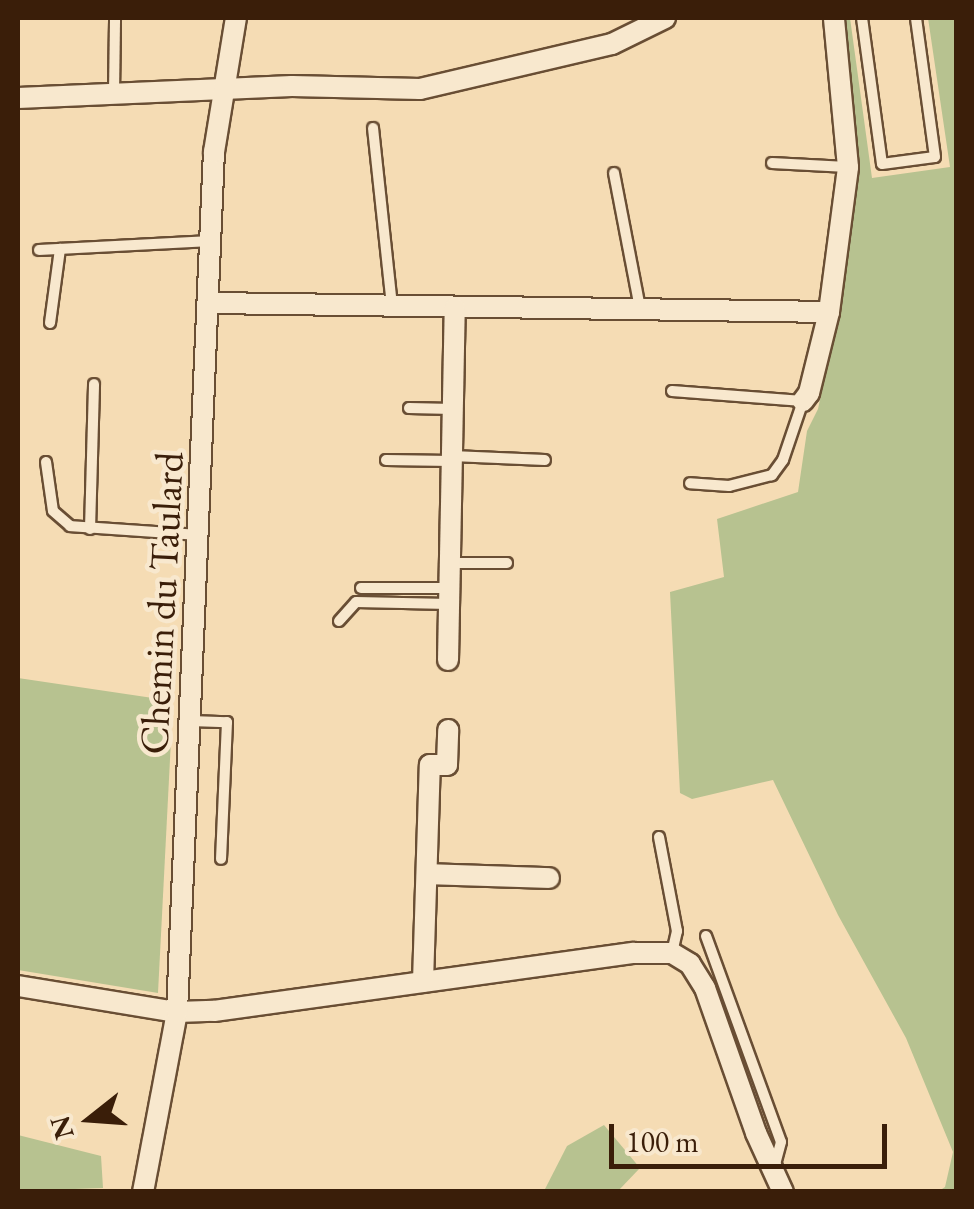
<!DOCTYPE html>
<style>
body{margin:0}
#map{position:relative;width:974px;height:1209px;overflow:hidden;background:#f5dcb4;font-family:"EB Garamond",serif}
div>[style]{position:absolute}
.green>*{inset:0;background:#b7c290}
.roads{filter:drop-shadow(2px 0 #694e34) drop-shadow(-2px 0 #694e34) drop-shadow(0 2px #694e34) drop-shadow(0 -2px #694e34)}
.lane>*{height:10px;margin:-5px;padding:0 5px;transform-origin:5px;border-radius:5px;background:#f8e8ce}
.street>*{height:20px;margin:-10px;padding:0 10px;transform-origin:10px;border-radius:10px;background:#f8e8ce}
span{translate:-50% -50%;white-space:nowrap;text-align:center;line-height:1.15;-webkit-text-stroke:9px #f8e8ce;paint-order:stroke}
.street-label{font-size:40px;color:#3a1e09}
.frame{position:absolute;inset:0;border:20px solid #3a1e09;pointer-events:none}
.north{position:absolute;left:40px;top:1069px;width:100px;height:100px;-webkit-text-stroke:8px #f8e8ce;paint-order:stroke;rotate:253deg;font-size:28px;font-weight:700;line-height:40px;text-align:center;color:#3a1e09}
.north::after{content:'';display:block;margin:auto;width:35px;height:45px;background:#3a1e09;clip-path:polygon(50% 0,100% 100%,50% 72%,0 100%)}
.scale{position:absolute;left:609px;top:1124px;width:278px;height:45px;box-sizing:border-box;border:5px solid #3a1e09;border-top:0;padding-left:12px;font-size:30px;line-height:35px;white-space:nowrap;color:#3a1e09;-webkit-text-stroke:8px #f8e8ce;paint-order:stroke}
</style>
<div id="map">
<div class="green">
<i style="clip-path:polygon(832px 18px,850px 18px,872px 178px,950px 167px,928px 18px,956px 18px,956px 1191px,939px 1191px,945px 1187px,953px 1152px,906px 1038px,838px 915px,773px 780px,692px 799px,680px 793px,670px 592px,724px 577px,717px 519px,798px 492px,807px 431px,818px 409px,841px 300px,854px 146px)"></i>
<i style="clip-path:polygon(18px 678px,173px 701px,158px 993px,18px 970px)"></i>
<i style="clip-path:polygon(604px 1125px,640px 1168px,618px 1191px,544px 1191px,567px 1146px)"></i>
<i style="clip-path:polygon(18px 1135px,101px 1156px,103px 1188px,18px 1191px)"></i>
</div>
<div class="roads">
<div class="lane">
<i style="left:862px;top:18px;width:147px;rotate:82.2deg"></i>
<i style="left:882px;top:164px;width:53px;rotate:-7.5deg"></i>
<i style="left:935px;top:157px;width:140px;rotate:-97.8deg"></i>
<i style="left:114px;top:93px;width:75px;rotate:-89.2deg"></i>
<i style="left:373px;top:128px;width:178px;rotate:83.9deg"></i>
<i style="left:772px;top:163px;width:75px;rotate:3.1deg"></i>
<i style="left:614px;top:173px;width:137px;rotate:79.1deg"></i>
<i style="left:39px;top:250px;width:172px;rotate:-3deg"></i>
<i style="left:50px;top:323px;width:75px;rotate:-82.3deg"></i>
<i style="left:672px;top:391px;width:131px;rotate:4.4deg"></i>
<i style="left:803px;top:401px;width:62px;rotate:108.7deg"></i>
<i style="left:783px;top:460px;width:19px;rotate:126deg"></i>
<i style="left:772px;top:475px;width:44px;rotate:165.7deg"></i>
<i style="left:729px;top:486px;width:39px;rotate:-176deg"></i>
<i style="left:409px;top:408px;width:44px;rotate:1.3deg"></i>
<i style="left:452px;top:456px;width:93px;rotate:2.5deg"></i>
<i style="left:386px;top:460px;width:65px;rotate:0.9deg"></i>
<i style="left:46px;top:462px;width:49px;rotate:81.9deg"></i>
<i style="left:53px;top:511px;width:23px;rotate:41deg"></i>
<i style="left:70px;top:526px;width:128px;rotate:4deg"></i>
<i style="left:90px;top:529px;width:145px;rotate:-88.4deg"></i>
<i style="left:450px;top:563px;width:57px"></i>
<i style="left:361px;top:588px;width:88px"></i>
<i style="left:339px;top:621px;width:25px;rotate:-48deg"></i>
<i style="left:356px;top:602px;width:93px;rotate:1.2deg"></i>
<i style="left:190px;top:721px;width:37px;rotate:2deg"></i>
<i style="left:227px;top:722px;width:137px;rotate:92.5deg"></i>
<i style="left:659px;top:837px;width:96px;rotate:79.2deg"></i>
<i style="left:677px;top:931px;width:23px;rotate:103deg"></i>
<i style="left:706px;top:936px;width:219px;rotate:70deg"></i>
<i style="left:781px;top:1142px;width:24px;rotate:105deg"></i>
</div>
<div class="street">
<i style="left:18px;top:98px;width:274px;rotate:-2.5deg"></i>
<i style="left:292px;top:86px;width:128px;rotate:1.3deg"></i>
<i style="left:420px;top:89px;width:197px;rotate:-13.2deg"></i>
<i style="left:612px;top:44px;width:59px;rotate:-26.1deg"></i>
<i style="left:211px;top:303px;width:618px;rotate:0.83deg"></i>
<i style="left:803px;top:401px;width:10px;rotate:-53deg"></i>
<i style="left:809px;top:393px;width:83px;rotate:-76.1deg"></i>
<i style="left:829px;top:312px;width:146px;rotate:-82.5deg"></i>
<i style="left:848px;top:167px;width:150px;rotate:-95.4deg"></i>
<i style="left:448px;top:660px;width:352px;rotate:-88.9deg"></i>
<i style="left:427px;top:874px;width:122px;rotate:1.9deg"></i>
<i style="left:423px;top:982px;width:217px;rotate:-88.2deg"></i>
<i style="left:430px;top:765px;width:17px"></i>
<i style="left:447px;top:765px;width:35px;rotate:-88deg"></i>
<i style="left:18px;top:986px;width:161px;rotate:9.3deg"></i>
<i style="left:177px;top:1012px;width:37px;rotate:-2deg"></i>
<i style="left:214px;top:1011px;width:424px;rotate:-7.9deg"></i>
<i style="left:634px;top:953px;width:38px"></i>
<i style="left:672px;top:953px;width:21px;rotate:31deg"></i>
<i style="left:690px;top:964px;width:28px;rotate:58deg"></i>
<i style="left:705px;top:988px;width:154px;rotate:70.6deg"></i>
<i style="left:756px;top:1133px;width:65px;rotate:65.4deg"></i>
<i style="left:143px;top:1192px;width:183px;rotate:-79.3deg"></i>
<i style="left:177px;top:1012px;width:861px;rotate:-87.54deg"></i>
<i style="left:214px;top:152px;width:136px;rotate:-80.7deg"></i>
</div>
</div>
<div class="street-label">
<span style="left:161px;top:603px;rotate:-87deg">Chemin du Taulard</span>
</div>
<div class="frame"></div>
<div class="north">N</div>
<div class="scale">100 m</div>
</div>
